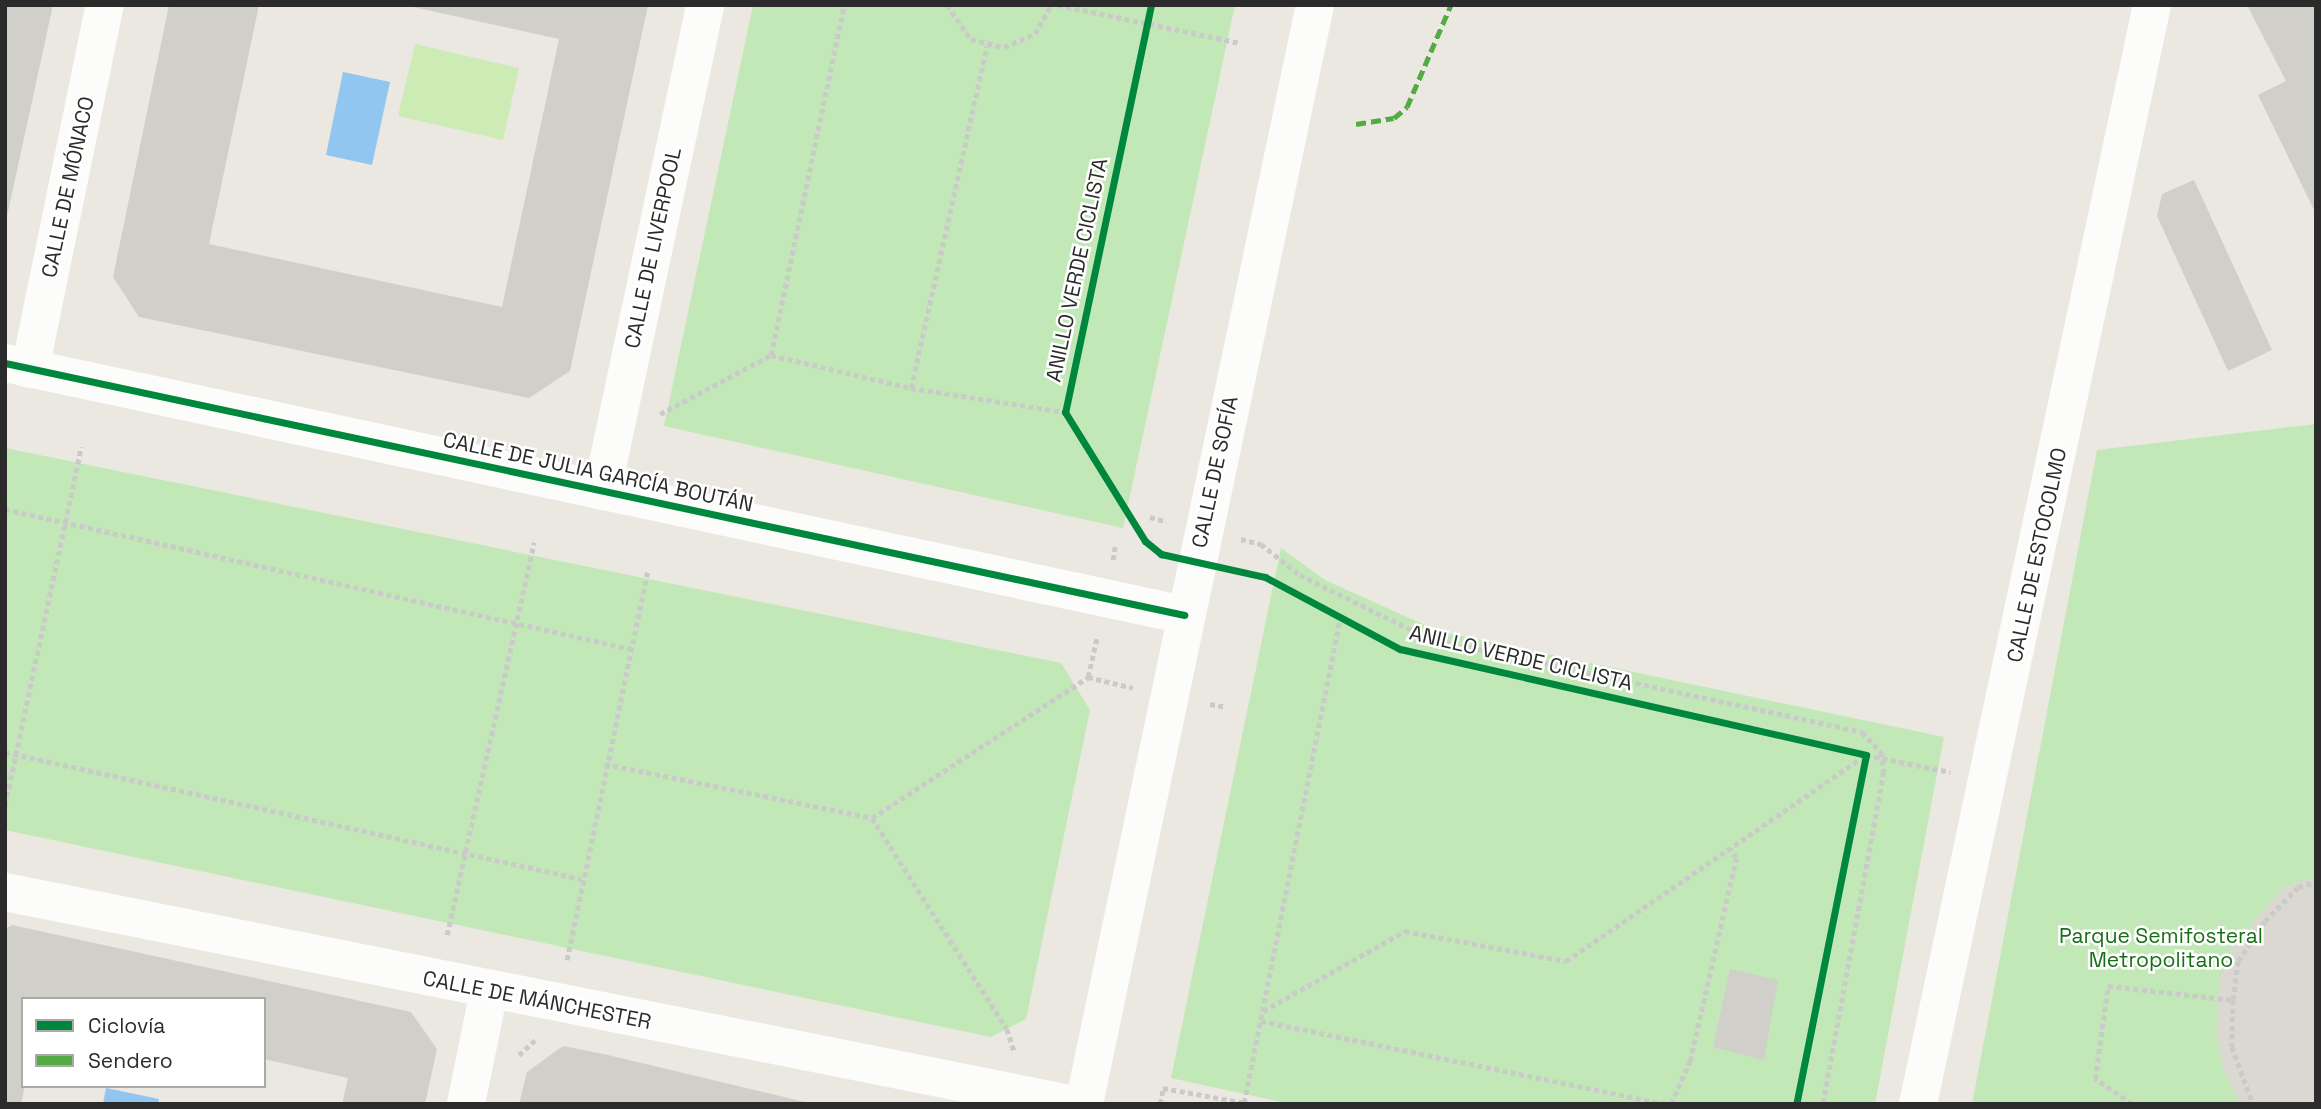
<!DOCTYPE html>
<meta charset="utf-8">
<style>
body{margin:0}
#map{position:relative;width:2321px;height:1109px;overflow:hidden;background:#eae8e0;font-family:"Space Grotesk",sans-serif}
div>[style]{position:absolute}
.green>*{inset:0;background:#c2e8b7}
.pitch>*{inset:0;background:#cdecb5}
.plaza>*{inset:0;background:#dbd8d1}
.water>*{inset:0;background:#90c6ef}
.building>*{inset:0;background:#d0cfc9}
.path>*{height:4.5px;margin-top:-2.25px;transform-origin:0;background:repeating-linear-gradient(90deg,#cacac8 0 5px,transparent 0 8.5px)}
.minor>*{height:38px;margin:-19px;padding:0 19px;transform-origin:19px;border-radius:19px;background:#fcfcfa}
.quiet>*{height:5px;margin-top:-2.5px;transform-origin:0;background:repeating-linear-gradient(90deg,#54ab44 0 10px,transparent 0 15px)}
.cycleway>*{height:7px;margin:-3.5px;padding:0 3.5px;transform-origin:3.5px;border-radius:3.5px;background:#00873e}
span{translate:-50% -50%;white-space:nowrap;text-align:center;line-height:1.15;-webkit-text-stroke:5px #fff;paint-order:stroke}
.street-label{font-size:21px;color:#2b2b2b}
.park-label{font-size:21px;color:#186e16}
.frame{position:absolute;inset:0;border:7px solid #2b2b2b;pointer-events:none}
.legend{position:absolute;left:21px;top:997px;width:245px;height:91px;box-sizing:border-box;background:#fff;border:2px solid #aaa;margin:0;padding:9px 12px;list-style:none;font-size:21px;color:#2b2b2b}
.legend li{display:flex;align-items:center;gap:14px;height:35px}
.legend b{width:35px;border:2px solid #aaa}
</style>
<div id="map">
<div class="green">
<i style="clip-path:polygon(753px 5px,1235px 5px,1123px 528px,664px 426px)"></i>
<i style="clip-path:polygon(2316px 424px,2316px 1104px,1972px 1104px,2097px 450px)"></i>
<i style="clip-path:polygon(5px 448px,1061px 663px,1090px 710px,1026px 1019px,991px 1037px,5px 830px)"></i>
<i style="clip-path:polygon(1281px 548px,1325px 580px,1438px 631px,1944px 737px,1875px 1104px,1291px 1104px,1171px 1078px)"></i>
</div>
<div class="pitch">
<i style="clip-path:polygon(415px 44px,519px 68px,503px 140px,398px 116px)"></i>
</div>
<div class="plaza">
<i style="clip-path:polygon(2316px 878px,2316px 1104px,2240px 1104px,2223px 1067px,2216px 1029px,2220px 978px,2231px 948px,2284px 886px)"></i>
</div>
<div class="water">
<i style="clip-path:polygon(343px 72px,390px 82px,372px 165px,326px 155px)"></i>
<i style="clip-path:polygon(106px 1088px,159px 1099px,158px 1104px,103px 1104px)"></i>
</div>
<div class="building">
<i style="clip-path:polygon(5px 5px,53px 5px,6px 221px,5px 221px)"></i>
<i style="clip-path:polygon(169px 5px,259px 5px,209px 244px,502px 307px,559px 39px,404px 5px,648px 5px,570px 371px,529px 398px,139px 317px,113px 277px)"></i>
<i style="clip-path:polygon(2247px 5px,2316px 5px,2316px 214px,2258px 95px,2286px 81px)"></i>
<i style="clip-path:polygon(2194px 180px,2272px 350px,2228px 371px,2157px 216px,2162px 194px)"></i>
<i style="clip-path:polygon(12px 925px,411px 1012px,437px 1049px,425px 1104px,342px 1104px,348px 1078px,264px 1059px,264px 999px,23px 999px,25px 1086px,21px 1104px,5px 1104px,5px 929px)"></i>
<i style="clip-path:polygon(1730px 969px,1778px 980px,1764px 1060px,1713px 1047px)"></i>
<i style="clip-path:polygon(563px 1046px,608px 1055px,813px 1104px,519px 1104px,527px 1072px)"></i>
</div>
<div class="path">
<i style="left:947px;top:5px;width:42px;rotate:54.8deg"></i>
<i style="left:971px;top:39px;width:34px;rotate:14deg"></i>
<i style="left:1004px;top:47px;width:34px;rotate:-23deg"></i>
<i style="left:1035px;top:34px;width:33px;rotate:-61deg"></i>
<i style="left:1058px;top:5px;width:186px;rotate:11.8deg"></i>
<i style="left:771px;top:355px;width:358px;rotate:-78.2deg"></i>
<i style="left:911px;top:388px;width:350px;rotate:-77.5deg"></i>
<i style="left:660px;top:414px;width:126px;rotate:-28deg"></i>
<i style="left:771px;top:355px;width:144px;rotate:13.3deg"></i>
<i style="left:911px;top:388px;width:156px;rotate:8.9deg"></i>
<i style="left:5px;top:509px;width:641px;rotate:12.61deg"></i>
<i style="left:1150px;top:517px;width:16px;rotate:15deg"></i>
<i style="left:1241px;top:539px;width:21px;rotate:14deg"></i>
<i style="left:1261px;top:544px;width:50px;rotate:38.5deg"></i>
<i style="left:1300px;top:575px;width:143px;rotate:26.2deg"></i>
<i style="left:1428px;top:638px;width:444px;rotate:12.2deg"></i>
<i style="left:1862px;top:732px;width:28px;rotate:46deg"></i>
<i style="left:1881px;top:752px;width:20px;rotate:81deg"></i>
<i style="left:1884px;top:772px;width:338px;rotate:100.4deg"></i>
<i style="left:1113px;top:560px;width:14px;rotate:-82deg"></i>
<i style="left:1088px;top:677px;width:41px;rotate:-77.3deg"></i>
<i style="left:1210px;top:704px;width:17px;rotate:10deg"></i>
<i style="left:5px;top:752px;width:590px;rotate:12.43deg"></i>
<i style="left:605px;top:764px;width:272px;rotate:11.4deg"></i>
<i style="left:872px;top:818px;width:250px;rotate:57.4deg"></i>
<i style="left:1007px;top:1029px;width:25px;rotate:72deg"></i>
<i style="left:5px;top:805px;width:366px;rotate:-78deg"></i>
<i style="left:872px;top:818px;width:258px;rotate:-33.1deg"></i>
<i style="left:1088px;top:677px;width:46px;rotate:13.7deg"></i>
<i style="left:447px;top:935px;width:402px;rotate:-77.5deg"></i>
<i style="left:567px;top:960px;width:398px;rotate:-78.3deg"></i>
<i style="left:2233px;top:1000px;width:39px;rotate:-83deg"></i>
<i style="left:2238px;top:961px;width:48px;rotate:-56deg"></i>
<i style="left:2265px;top:921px;width:47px;rotate:-45.9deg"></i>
<i style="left:2298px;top:887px;width:19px;rotate:-16deg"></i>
<i style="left:1263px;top:1011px;width:163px;rotate:-29.4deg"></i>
<i style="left:1405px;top:931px;width:164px;rotate:10.6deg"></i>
<i style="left:1566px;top:961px;width:364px;rotate:-34.5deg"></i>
<i style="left:1866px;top:755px;width:86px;rotate:11.4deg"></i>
<i style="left:1261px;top:1021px;width:412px;rotate:11.6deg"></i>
<i style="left:519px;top:1055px;width:23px;rotate:-43deg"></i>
<i style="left:1244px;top:1103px;width:496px;rotate:-78.8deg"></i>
<i style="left:1160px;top:1104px;width:16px;rotate:-79deg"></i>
<i style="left:1163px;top:1088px;width:84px;rotate:10.2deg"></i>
<i style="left:1671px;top:1104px;width:47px;rotate:-66.2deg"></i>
<i style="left:1690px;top:1061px;width:208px;rotate:-77.2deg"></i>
<i style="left:1736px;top:858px;width:11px;rotate:-124deg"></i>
<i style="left:2132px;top:1104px;width:45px;rotate:-146deg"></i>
<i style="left:2095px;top:1079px;width:94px;rotate:-82deg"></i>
<i style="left:2108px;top:986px;width:126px;rotate:6.4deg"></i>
<i style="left:2233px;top:1000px;width:47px;rotate:91.2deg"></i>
<i style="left:2232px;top:1047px;width:61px;rotate:69.8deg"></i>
</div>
<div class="minor">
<i style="left:5px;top:363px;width:1206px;rotate:12.06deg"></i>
<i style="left:30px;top:369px;width:372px;rotate:-78.4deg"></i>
<i style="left:602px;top:491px;width:497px;rotate:-78deg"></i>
<i style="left:5px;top:892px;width:1086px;rotate:11.26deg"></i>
<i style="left:466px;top:1104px;width:115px;rotate:-78.5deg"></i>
<i style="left:1084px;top:1104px;width:1123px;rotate:-78.13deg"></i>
<i style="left:1918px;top:1104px;width:1124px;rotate:-77.98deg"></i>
</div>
<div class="quiet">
<i style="left:1356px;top:124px;width:38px;rotate:-9deg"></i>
<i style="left:1394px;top:118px;width:17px;rotate:-40deg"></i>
<i style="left:1407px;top:107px;width:111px;rotate:-66.7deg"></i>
</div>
<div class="cycleway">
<i style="left:1151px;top:5px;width:416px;rotate:101.9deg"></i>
<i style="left:1065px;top:412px;width:152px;rotate:58.2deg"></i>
<i style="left:1145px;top:541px;width:21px;rotate:39deg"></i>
<i style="left:1161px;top:554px;width:107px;rotate:12.5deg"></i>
<i style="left:1265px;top:577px;width:153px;rotate:28.1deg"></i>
<i style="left:1400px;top:649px;width:478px;rotate:12.8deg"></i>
<i style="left:1866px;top:755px;width:356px;rotate:101.3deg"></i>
<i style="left:5px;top:363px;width:1206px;rotate:12.06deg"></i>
</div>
<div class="street-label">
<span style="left:68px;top:187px;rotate:-78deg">CALLE DE MÓNACO</span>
<span style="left:653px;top:248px;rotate:-78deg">CALLE DE LIVERPOOL</span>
<span style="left:1077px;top:270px;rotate:-78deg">ANILLO VERDE CICLISTA</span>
<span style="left:598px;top:472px;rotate:12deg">CALLE DE JULIA GARCÍA BOUTÁN</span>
<span style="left:1215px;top:472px;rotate:-78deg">CALLE DE SOFÍA</span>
<span style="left:2037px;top:555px;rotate:-78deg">CALLE DE ESTOCOLMO</span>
<span style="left:1521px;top:658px;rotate:13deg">ANILLO VERDE CICLISTA</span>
<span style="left:537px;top:1000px;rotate:11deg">CALLE DE MÁNCHESTER</span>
</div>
<div class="park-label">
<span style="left:2161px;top:948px">Parque Semifosteral<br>Metropolitano</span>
</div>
<div class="frame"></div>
<ul class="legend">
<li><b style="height:9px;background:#00873e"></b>Ciclovía</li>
<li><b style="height:9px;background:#54ab44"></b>Sendero</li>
</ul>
</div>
